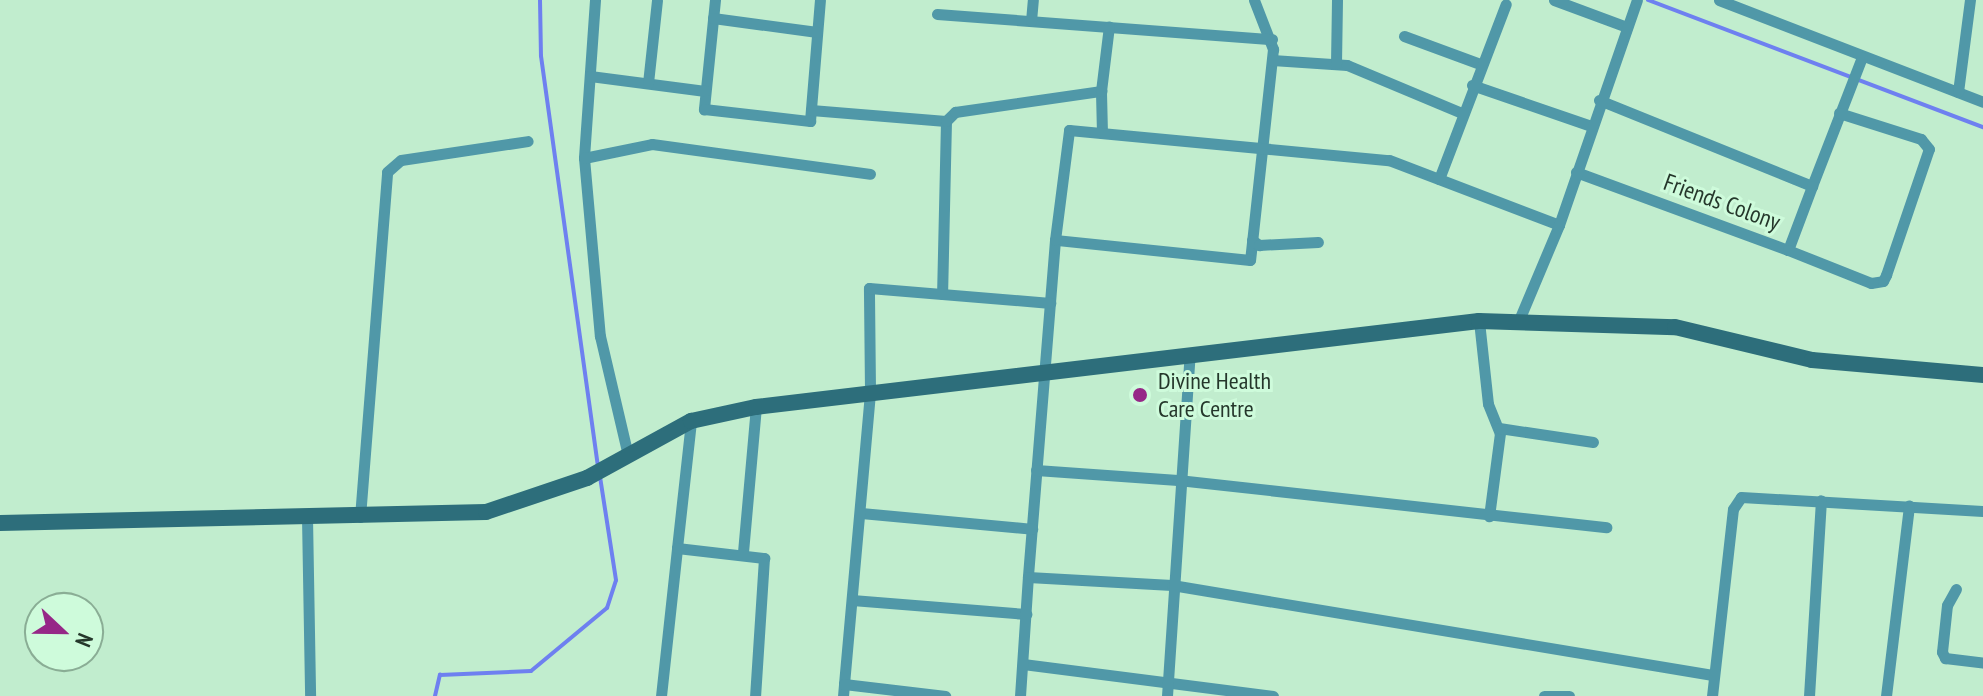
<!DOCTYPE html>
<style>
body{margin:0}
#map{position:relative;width:1983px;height:696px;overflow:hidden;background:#c1edce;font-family:"PT Sans Narrow",sans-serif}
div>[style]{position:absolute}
.stream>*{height:4px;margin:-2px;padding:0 2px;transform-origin:2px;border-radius:2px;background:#6e80f0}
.minor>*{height:11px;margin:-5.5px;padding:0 5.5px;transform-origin:5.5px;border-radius:5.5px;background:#5098a8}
.secondary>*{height:16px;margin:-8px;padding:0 8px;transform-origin:8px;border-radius:8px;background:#2d6e7b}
.dots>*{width:22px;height:22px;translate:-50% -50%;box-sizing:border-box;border:4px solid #cefbdb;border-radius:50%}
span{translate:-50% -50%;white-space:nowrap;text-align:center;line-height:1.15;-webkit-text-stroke:6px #cefbdb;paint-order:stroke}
.street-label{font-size:24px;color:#25372b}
.poi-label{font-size:24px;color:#25372b}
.left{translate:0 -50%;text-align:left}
.north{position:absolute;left:24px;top:592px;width:80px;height:80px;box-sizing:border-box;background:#cefbdb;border:2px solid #8aad95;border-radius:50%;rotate:112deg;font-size:22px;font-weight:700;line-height:32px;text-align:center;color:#25372b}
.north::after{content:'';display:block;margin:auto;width:28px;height:36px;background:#962787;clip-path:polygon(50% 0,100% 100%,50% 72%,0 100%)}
</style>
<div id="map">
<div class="stream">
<i style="left:540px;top:0;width:56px;rotate:89deg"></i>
<i style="left:541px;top:56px;width:416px;rotate:82.1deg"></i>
<i style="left:1648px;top:0;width:358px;rotate:20.8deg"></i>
<i style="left:435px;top:696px;width:22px;rotate:-77deg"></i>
<i style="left:440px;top:675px;width:91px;rotate:-2.5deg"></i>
<i style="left:531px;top:671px;width:99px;rotate:-39.7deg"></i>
<i style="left:607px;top:608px;width:29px;rotate:-72deg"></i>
<i style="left:616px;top:580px;width:104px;rotate:-98.8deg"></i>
</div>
<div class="minor">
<i style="left:595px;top:0;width:158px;rotate:94deg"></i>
<i style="left:584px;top:158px;width:179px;rotate:84.9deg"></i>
<i style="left:600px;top:336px;width:118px;rotate:76.8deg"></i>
<i style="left:715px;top:0;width:110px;rotate:95.8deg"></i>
<i style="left:704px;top:109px;width:107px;rotate:6.5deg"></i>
<i style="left:810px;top:121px;width:121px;rotate:-85.3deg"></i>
<i style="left:1254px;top:0;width:53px;rotate:68.8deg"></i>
<i style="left:1273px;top:49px;width:212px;rotate:96.2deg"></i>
<i style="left:1250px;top:260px;width:196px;rotate:-174.1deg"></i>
<i style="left:1055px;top:240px;width:338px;rotate:94.6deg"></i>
<i style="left:1028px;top:577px;width:144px;rotate:3.2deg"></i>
<i style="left:1172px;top:585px;width:548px;rotate:9.45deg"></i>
<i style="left:1554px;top:0;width:78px;rotate:20.3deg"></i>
<i style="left:1719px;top:0;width:283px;rotate:21.1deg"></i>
<i style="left:937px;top:14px;width:336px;rotate:4.3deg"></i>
<i style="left:713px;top:18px;width:105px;rotate:7.7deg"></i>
<i style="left:1031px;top:21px;width:21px;rotate:-85deg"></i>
<i style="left:1404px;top:36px;width:81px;rotate:20.2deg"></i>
<i style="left:1272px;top:60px;width:75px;rotate:3.8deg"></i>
<i style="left:1347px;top:65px;width:125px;rotate:22.7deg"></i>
<i style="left:1336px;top:64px;width:64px;rotate:-89.1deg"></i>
<i style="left:590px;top:76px;width:116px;rotate:7.4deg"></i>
<i style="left:648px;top:83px;width:83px;rotate:-83.8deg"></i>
<i style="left:1472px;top:85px;width:126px;rotate:19deg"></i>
<i style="left:1958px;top:92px;width:93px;rotate:-82.6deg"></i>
<i style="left:1599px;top:100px;width:230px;rotate:22deg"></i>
<i style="left:1812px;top:186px;width:138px;rotate:-68.8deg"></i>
<i style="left:811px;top:110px;width:135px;rotate:4.7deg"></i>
<i style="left:946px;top:121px;width:173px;rotate:91.3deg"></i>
<i style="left:946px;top:121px;width:13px;rotate:-45deg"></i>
<i style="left:955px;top:112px;width:148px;rotate:-8.2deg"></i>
<i style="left:1102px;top:133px;width:42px;rotate:-91.4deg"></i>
<i style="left:1101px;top:91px;width:65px;rotate:-83deg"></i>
<i style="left:584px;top:158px;width:69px;rotate:-11.6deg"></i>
<i style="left:652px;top:144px;width:220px;rotate:7.8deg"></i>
<i style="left:1576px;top:172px;width:226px;rotate:20.2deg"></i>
<i style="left:1788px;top:250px;width:68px;rotate:-69.4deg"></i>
<i style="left:1439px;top:179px;width:187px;rotate:-69.1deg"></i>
<i style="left:1055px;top:240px;width:111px;rotate:-82.7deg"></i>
<i style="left:1069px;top:130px;width:321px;rotate:5.4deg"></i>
<i style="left:1389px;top:160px;width:182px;rotate:20.9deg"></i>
<i style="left:1252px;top:240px;width:9px;rotate:36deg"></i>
<i style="left:1259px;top:245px;width:59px;rotate:-2.9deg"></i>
<i style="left:1788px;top:250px;width:89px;rotate:21.7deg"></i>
<i style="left:1871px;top:283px;width:12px;rotate:-9deg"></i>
<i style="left:1883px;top:281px;width:7px;rotate:-63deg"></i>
<i style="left:1886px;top:275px;width:133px;rotate:-71.2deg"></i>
<i style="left:1929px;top:149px;width:13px;rotate:-129deg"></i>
<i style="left:1921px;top:139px;width:86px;rotate:-162.4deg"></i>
<i style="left:1519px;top:320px;width:103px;rotate:-67.2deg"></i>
<i style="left:1559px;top:225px;width:238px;rotate:-70.9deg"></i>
<i style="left:1479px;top:321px;width:83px;rotate:83.8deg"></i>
<i style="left:1488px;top:404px;width:31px;rotate:68deg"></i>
<i style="left:1500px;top:433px;width:84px;rotate:97.5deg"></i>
<i style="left:1499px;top:428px;width:95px;rotate:8.5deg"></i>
<i style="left:1036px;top:470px;width:142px;rotate:4deg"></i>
<i style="left:1178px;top:480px;width:431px;rotate:6.3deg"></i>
<i style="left:861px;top:513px;width:172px;rotate:5.3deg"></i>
<i style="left:307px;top:517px;width:179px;rotate:89deg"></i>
<i style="left:360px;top:517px;width:346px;rotate:-85.5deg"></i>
<i style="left:387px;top:172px;width:18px;rotate:-41deg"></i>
<i style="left:401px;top:160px;width:128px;rotate:-8.5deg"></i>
<i style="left:677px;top:548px;width:128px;rotate:-83.7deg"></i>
<i style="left:743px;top:552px;width:146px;rotate:-84.9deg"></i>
<i style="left:1956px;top:589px;width:18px;rotate:119deg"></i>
<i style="left:1947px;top:605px;width:47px;rotate:96.1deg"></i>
<i style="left:1942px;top:652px;width:7px;rotate:63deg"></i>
<i style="left:1945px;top:658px;width:38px;rotate:7deg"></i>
<i style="left:852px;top:600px;width:175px;rotate:4.6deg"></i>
<i style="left:1023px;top:664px;width:252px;rotate:7.3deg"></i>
<i style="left:844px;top:684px;width:295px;rotate:-84.9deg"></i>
<i style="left:870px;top:390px;width:102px;rotate:-90.6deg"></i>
<i style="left:869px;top:288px;width:182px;rotate:4.7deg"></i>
<i style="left:661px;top:696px;width:149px;rotate:-83.8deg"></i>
<i style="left:677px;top:548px;width:88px;rotate:6.6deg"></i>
<i style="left:764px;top:558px;width:138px;rotate:93.7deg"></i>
<i style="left:843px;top:696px;width:12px;rotate:-85deg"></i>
<i style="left:844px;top:684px;width:102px;rotate:6.8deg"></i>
<i style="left:1020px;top:696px;width:119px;rotate:-86.2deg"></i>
<i style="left:1167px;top:696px;width:343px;rotate:-86.2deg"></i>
<i style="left:1544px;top:696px;width:25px"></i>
<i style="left:1712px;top:696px;width:188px;rotate:-83.6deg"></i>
<i style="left:1733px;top:509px;width:14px;rotate:-56deg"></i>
<i style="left:1741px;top:497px;width:242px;rotate:3.3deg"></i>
<i style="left:1809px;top:696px;width:196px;rotate:-86.5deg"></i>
<i style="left:1886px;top:696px;width:192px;rotate:-83.1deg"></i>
</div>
<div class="secondary">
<i style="left:0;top:523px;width:486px;rotate:-1.3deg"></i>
<i style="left:486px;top:512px;width:107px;rotate:-18.6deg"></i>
<i style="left:587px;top:478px;width:119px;rotate:-28.7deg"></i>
<i style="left:691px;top:421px;width:66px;rotate:-12.2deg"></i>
<i style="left:756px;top:407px;width:728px;rotate:-6.78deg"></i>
<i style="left:1479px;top:321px;width:196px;rotate:1.8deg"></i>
<i style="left:1675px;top:327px;width:141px;rotate:13.5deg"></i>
<i style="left:1812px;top:360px;width:172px;rotate:5deg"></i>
</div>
<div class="dots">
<i style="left:1140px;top:395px;background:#962787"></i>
</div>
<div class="street-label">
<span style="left:1722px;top:202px;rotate:20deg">Friends Colony</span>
</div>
<div class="poi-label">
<span class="left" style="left:1158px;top:395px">Divine Health<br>Care Centre</span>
</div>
<div class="north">N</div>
</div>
